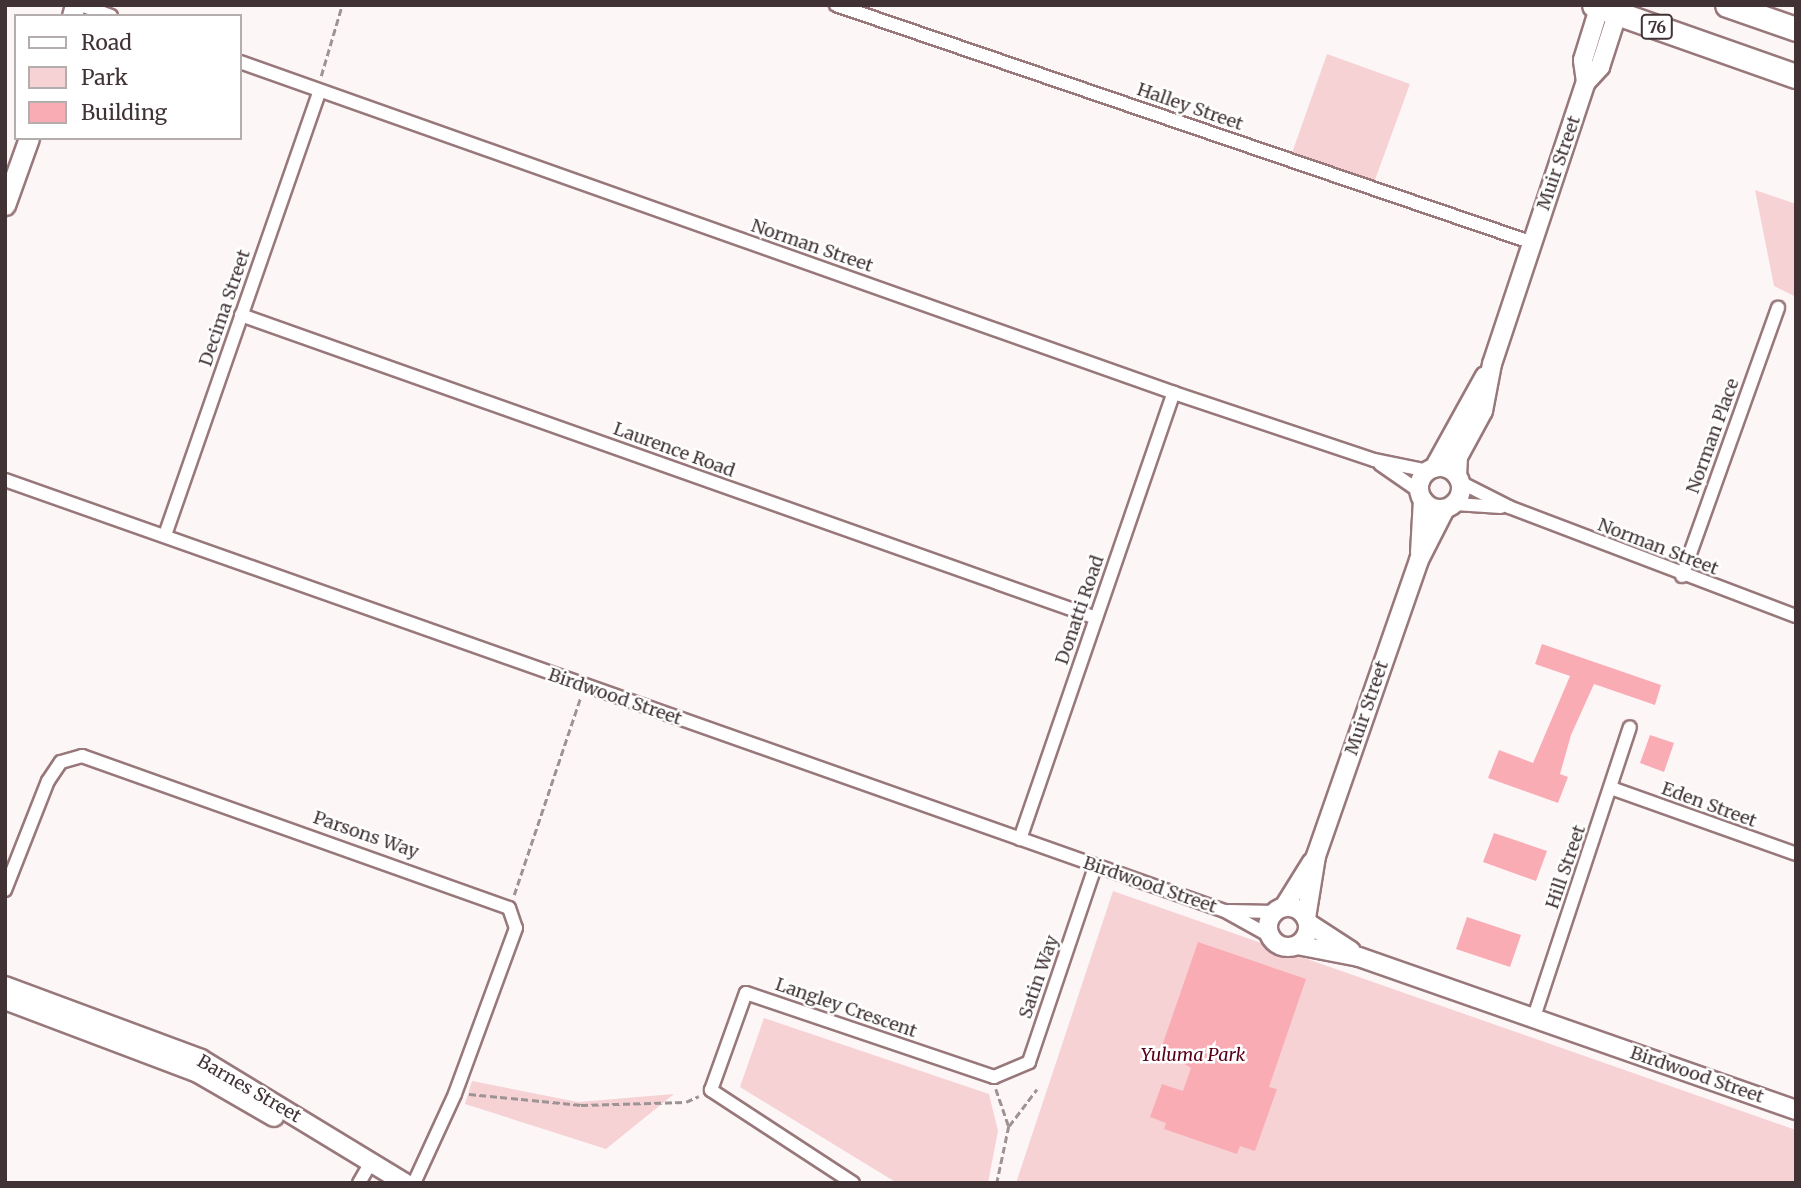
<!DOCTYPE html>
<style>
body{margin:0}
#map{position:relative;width:1801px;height:1188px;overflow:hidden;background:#fdf6f7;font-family:Merriweather,serif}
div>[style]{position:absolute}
.green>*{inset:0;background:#f6d2d5}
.building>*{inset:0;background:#faacb4}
.path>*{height:2.5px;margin-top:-1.25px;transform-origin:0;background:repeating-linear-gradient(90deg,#9d9294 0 7px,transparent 0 10.5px)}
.roads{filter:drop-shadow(2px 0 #98787b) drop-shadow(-2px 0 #98787b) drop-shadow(0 2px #98787b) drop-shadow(0 -2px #98787b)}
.street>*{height:12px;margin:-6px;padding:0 6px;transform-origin:6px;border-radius:6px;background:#fff}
.secondary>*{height:18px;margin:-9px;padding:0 9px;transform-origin:9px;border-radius:9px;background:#fff}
.secondary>.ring{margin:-9px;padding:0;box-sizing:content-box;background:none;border:18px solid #fff;border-radius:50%}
.primary>*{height:19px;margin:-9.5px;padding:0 9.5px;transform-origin:9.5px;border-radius:9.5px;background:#fff}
.highway>*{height:23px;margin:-11.5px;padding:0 11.5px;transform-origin:11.5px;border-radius:11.5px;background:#fff}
span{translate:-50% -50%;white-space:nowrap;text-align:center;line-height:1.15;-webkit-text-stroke:5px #fff;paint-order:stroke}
.shield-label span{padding:2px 5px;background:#fff;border:2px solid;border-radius:5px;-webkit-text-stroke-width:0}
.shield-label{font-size:16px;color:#413335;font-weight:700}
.street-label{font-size:18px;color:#413335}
.park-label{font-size:18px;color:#56001a;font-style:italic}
.frame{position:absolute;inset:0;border:7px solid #413335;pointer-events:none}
.legend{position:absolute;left:14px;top:14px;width:228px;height:126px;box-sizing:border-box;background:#fff;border:2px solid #b3adae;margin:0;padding:9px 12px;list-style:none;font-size:21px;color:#413335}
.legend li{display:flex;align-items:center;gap:14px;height:35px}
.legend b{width:35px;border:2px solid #b3adae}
</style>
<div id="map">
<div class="green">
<i style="clip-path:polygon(1327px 54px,1410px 84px,1372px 188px,1294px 158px,1292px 153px)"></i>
<i style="clip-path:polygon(1755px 190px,1796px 204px,1794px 296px,1774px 286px)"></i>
<i style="clip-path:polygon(1113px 891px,1796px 1130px,1796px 1183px,1016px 1183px)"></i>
<i style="clip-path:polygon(764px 1018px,989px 1094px,998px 1131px,988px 1183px,897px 1183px,740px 1087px)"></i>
<i style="clip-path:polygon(472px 1081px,578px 1102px,674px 1094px,606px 1149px,465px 1104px)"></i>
</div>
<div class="building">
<i style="clip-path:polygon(1542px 644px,1661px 685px,1655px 705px,1594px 684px,1571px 735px,1560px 774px,1568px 777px,1558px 803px,1488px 778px,1499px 750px,1533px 763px,1570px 676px,1535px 664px)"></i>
<i style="clip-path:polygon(1650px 735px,1674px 743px,1664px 772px,1640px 763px)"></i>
<i style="clip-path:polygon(1494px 833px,1547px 851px,1536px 881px,1483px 862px)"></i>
<i style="clip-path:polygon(1467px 917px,1521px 935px,1510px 967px,1456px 949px)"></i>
<i style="clip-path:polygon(1198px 942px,1306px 979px,1269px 1087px,1277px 1089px,1255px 1151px,1240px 1146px,1237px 1154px,1164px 1129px,1166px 1123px,1150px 1117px,1162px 1084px,1183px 1091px,1191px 1068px,1183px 1063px,1185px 1057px,1161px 1049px)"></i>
</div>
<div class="path">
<i style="left:321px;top:76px;width:74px;rotate:-73.5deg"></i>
<i style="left:514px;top:895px;width:207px;rotate:-71.4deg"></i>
<i style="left:996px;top:1089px;width:39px;rotate:71deg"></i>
<i style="left:1009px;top:1126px;width:58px;rotate:101.9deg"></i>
<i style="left:469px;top:1094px;width:113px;rotate:5.6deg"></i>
<i style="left:581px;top:1105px;width:105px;rotate:-1.6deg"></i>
<i style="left:686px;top:1102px;width:14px;rotate:-25deg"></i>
<i style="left:1009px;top:1126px;width:46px;rotate:-52.9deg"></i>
</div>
<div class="roads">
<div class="street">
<i style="left:81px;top:5px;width:32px;rotate:20deg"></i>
<i style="left:836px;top:5px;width:737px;rotate:18.85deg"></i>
<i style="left:240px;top:62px;width:991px;rotate:19.51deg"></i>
<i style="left:1174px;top:393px;width:211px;rotate:18.5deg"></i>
<i style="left:1374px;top:460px;width:55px;rotate:11.5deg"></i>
<i style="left:241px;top:315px;width:907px;rotate:19.51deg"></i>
<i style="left:1380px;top:464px;width:47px;rotate:34.7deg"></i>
<i style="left:5px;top:480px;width:1294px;rotate:19.46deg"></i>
<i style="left:1225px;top:911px;width:51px;rotate:29.1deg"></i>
<i style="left:1460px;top:482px;width:55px;rotate:27deg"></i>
<i style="left:1509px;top:507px;width:307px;rotate:20.8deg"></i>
<i style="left:1455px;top:504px;width:46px;rotate:3.7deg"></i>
<i style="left:165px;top:535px;width:468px;rotate:-70.8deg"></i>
<i style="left:1682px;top:576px;width:285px;rotate:-70.3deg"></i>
<i style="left:1611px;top:788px;width:196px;rotate:19.6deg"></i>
<i style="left:1020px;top:839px;width:472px;rotate:-71deg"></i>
<i style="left:5px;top:890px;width:117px;rotate:-68.5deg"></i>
<i style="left:48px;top:781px;width:23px;rotate:-56deg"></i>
<i style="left:61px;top:762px;width:22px;rotate:-16deg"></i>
<i style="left:82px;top:756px;width:453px;rotate:19.6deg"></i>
<i style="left:509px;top:908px;width:21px;rotate:71deg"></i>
<i style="left:516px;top:928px;width:177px;rotate:110.2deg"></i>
<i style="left:455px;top:1094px;width:98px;rotate:114.7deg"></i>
<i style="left:1229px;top:911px;width:45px;rotate:1.3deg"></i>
<i style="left:1534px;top:1017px;width:305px;rotate:-71.7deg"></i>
<i style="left:359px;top:1183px;width:24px;rotate:-60deg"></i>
<i style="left:853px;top:1183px;width:170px;rotate:-146.8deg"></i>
<i style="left:711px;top:1090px;width:103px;rotate:-70.2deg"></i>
<i style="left:746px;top:993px;width:262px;rotate:18.7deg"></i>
<i style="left:994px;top:1077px;width:38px;rotate:-23deg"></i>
<i style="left:1029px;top:1062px;width:206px;rotate:-71.3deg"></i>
</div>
<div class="secondary">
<i style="left:1586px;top:82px;width:22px;rotate:-98deg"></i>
<i style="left:1583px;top:60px;width:58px;rotate:-72.8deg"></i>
<i class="ring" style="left:1419px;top:467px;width:24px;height:24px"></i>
<i style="left:1434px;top:468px;width:105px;rotate:-61deg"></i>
<i style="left:1457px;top:476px;width:19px;rotate:-87deg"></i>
<i style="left:1458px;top:457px;width:52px;rotate:-61.5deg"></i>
<i style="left:1483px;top:411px;width:48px;rotate:-79.2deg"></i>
<i style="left:1492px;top:364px;width:297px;rotate:-71.6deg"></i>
<i style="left:1586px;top:82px;width:21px;rotate:-47deg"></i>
<i style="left:1600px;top:67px;width:65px;rotate:-72.1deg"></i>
<i style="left:1420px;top:553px;width:53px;rotate:-86.8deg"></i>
<i class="ring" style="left:1268px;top:907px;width:22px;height:22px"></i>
<i style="left:1284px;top:907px;width:53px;rotate:-58.1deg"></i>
<i style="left:1306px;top:918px;width:63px;rotate:-80.8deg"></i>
<i style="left:1316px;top:856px;width:313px;rotate:-70.8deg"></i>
<i style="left:1419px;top:560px;width:57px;rotate:-63deg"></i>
<i style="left:1308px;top:923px;width:51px;rotate:33.1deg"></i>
<i style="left:1297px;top:945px;width:63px;rotate:11deg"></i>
<i style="left:1359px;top:957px;width:463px;rotate:19.3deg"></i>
<i style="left:5px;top:986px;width:209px;rotate:20.4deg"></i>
<i style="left:201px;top:1059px;width:239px;rotate:31.3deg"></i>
<i style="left:5px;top:1000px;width:204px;rotate:20.7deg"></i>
<i style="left:196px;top:1072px;width:90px;rotate:30deg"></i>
</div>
<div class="primary">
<i style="left:72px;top:16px;width:11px;rotate:-75deg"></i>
<i style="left:5px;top:205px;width:71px;rotate:-70.3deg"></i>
</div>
<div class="highway">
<i style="left:1594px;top:5px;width:214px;rotate:19.4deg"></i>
<i style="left:1727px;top:5px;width:73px;rotate:19.2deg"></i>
</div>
</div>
<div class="shield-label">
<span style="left:1657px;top:27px">76</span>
</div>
<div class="street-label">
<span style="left:1190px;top:107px;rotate:19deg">Halley Street</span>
<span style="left:1559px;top:163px;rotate:-71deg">Muir Street</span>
<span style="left:812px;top:246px;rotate:19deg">Norman Street</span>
<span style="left:225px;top:308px;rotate:-71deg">Decima Street</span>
<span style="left:1713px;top:436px;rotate:-70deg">Norman Place</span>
<span style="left:674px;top:450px;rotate:20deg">Laurence Road</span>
<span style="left:1658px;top:547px;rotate:21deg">Norman Street</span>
<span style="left:1080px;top:610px;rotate:-71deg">Donatti Road</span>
<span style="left:615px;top:697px;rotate:19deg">Birdwood Street</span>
<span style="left:1367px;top:708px;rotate:-71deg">Muir Street</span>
<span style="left:1709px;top:805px;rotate:20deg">Eden Street</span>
<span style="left:366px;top:835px;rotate:19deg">Parsons Way</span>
<span style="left:1566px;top:867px;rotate:-71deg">Hill Street</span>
<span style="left:1150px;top:885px;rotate:19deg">Birdwood Street</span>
<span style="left:1039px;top:977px;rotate:-71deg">Satin Way</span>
<span style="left:846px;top:1008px;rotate:19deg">Langley Crescent</span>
<span style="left:1697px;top:1075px;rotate:19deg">Birdwood Street</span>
<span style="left:249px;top:1089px;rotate:30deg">Barnes Street</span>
</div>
<div class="park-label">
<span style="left:1193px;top:1055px">Yuluma Park</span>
</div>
<div class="frame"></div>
<ul class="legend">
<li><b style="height:9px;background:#fff"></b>Road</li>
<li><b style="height:19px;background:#f6d2d5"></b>Park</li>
<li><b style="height:19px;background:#faacb4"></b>Building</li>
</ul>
</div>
